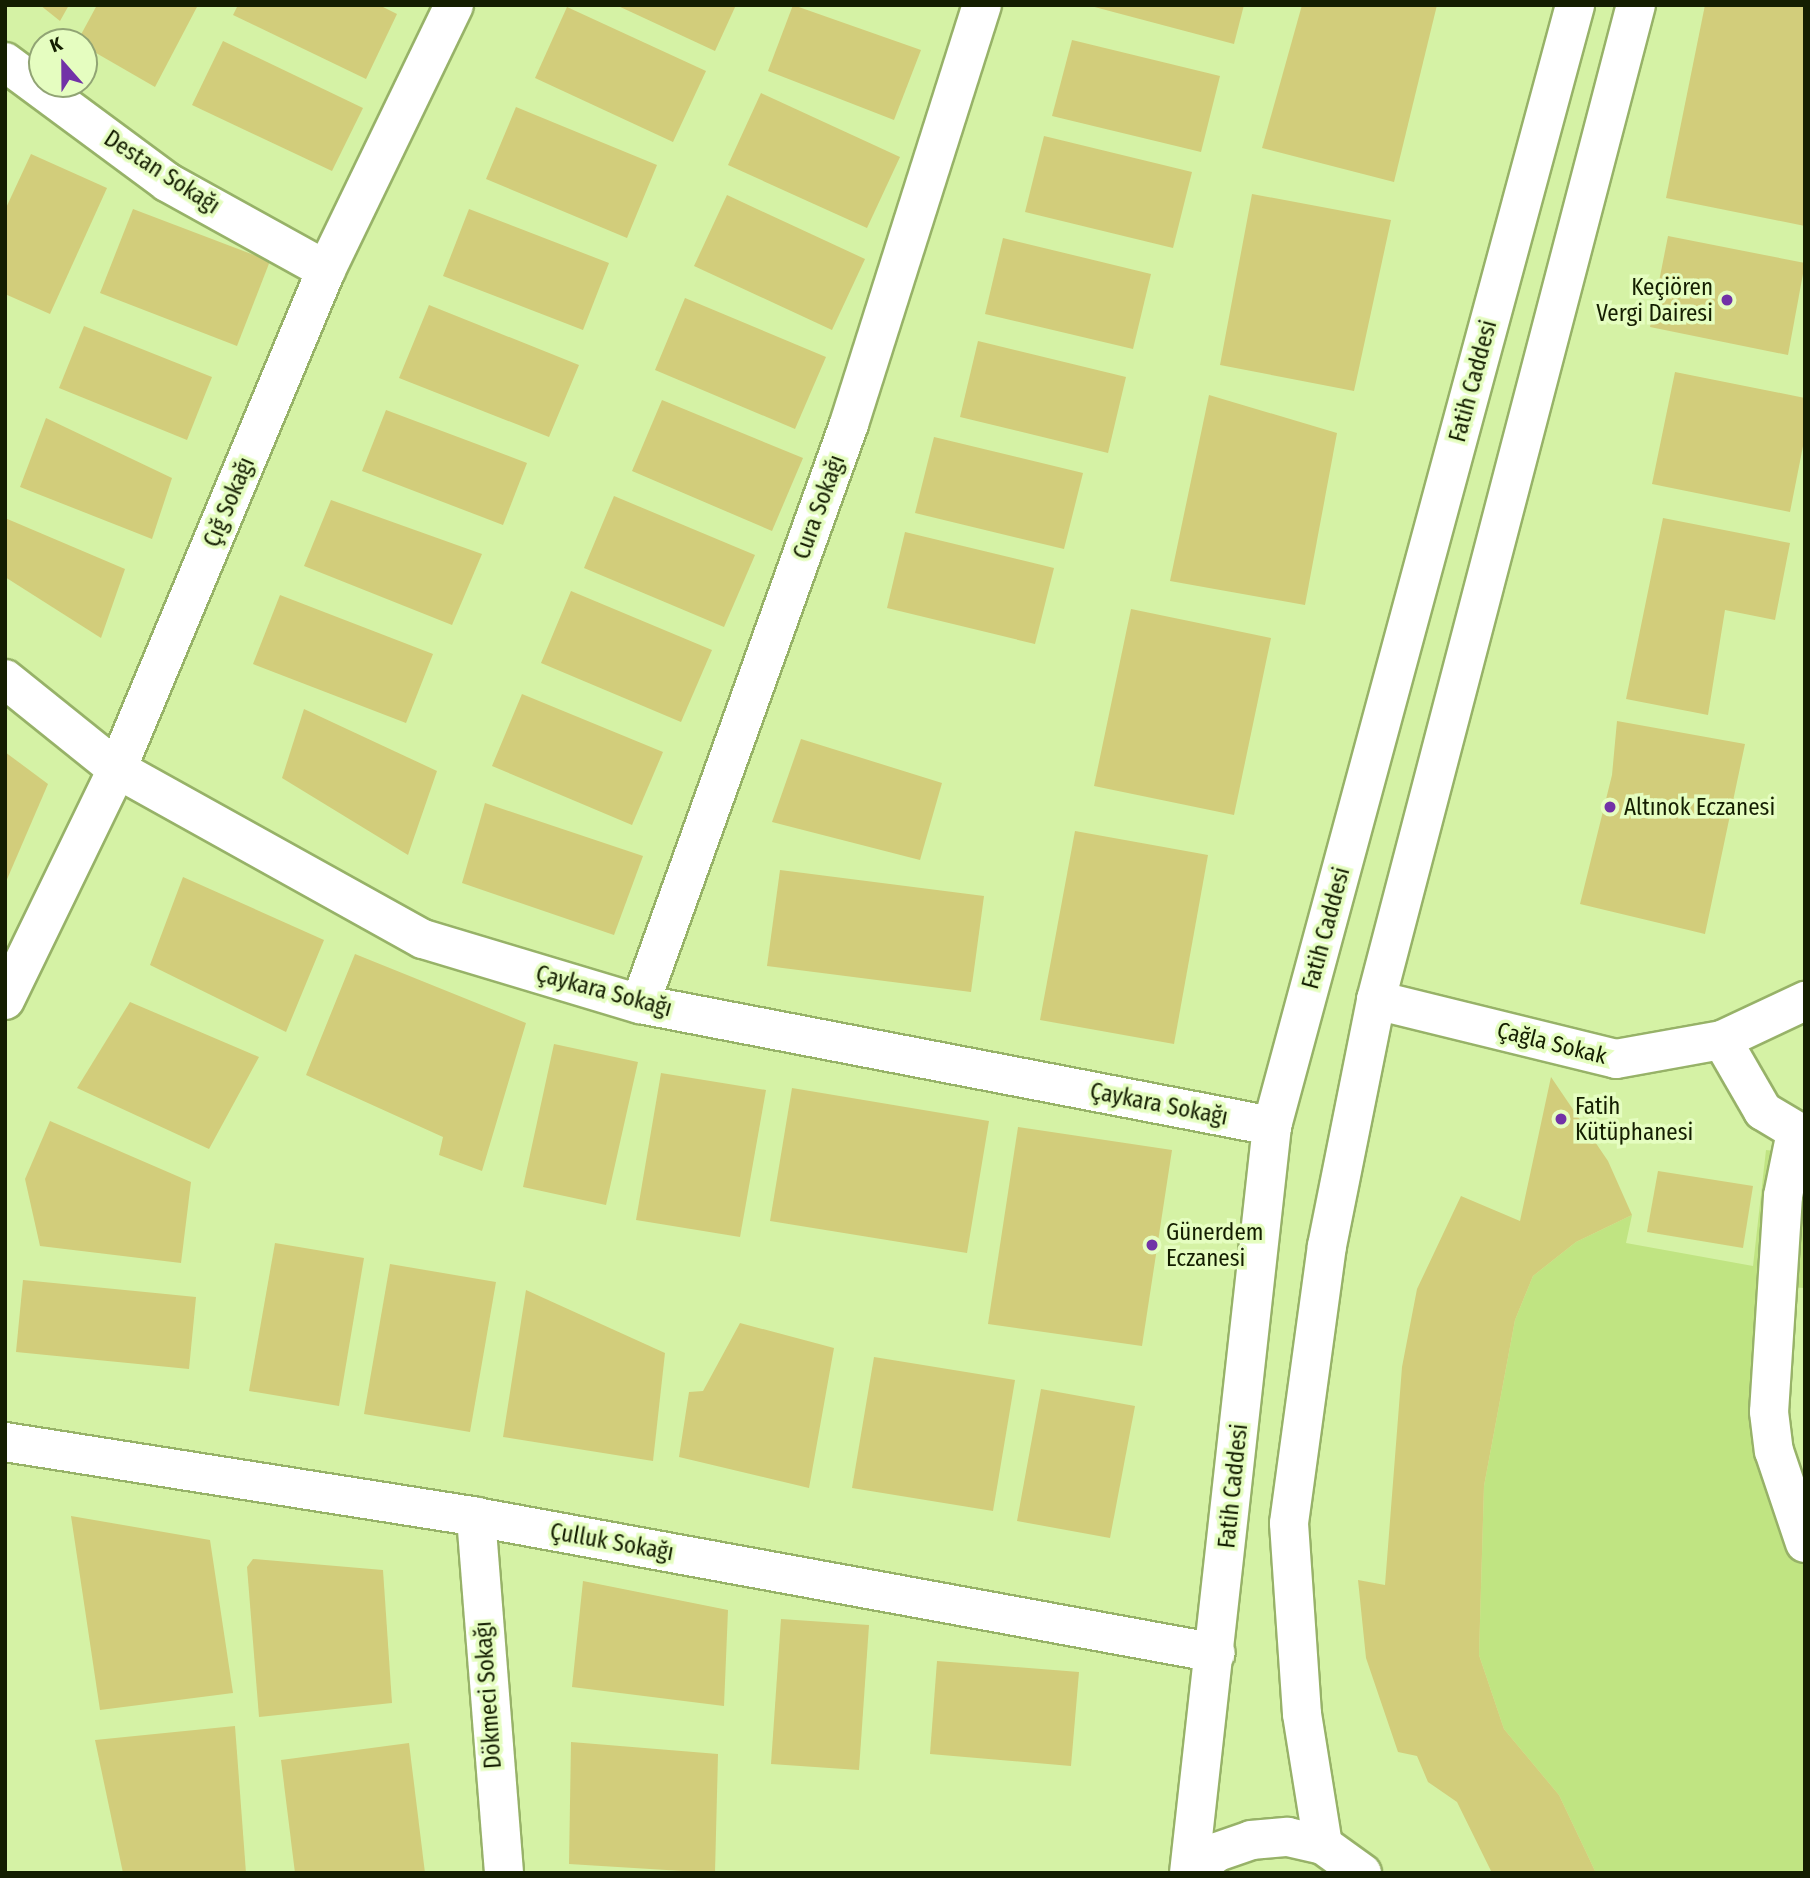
<!DOCTYPE html>
<meta charset="utf-8">
<style>
body{margin:0}
#map{position:relative;width:1810px;height:1878px;overflow:hidden;background:#d5f2a5;font-family:"Fira Sans Condensed",sans-serif}
div>[style]{position:absolute}
.green>*{inset:0;background:#c0e482}
.building>*{inset:0;background:#d2cd7b}
.roads{filter:drop-shadow(2px 0 #97b268) drop-shadow(-2px 0 #97b268) drop-shadow(0 2px #97b268) drop-shadow(0 -2px #97b268)}
.minor>*{height:38px;margin:-19px;padding:0 19px;transform-origin:19px;border-radius:19px;background:#fff}
.major>*{height:38px;margin:-19px;padding:0 19px;transform-origin:19px;border-radius:19px;background:#fff}
.dots>*{width:19px;height:19px;translate:-50% -50%;box-sizing:border-box;border:4px solid #e5fdc0;border-radius:50%}
span{translate:-50% -50%;white-space:nowrap;text-align:center;line-height:1.15;-webkit-text-stroke:7px #e5fdc0;paint-order:stroke}
.street-label{font-size:23px;color:#141e01}
.poi-label{font-size:23px;color:#141e01}
.right{translate:-100% -50%;text-align:right}
.left{translate:0 -50%;text-align:left}
.frame{position:absolute;inset:0;border:7px solid #141e01;pointer-events:none}
.north{position:absolute;left:28px;top:28px;width:70px;height:70px;box-sizing:border-box;background:#e5fdc0;border:2px solid #91a474;border-radius:50%;rotate:339deg;font-size:19px;font-weight:700;line-height:28px;text-align:center;color:#141e01}
.north::after{content:'';display:block;margin:auto;width:24px;height:32px;background:#7232a7;clip-path:polygon(50% 0,100% 100%,50% 72%,0 100%)}
</style>
<div id="map">
<div class="green">
<i style="clip-path:polygon(1766px 1150px,1805px 1155px,1799px 1215px,1805px 1216px,1805px 1288px,1786px 1287px,1773px 1417px,1805px 1546px,1805px 1873px,1596px 1873px,1559px 1795px,1504px 1729px,1479px 1655px,1484px 1486px,1515px 1320px,1533px 1276px,1576px 1242px,1632px 1215px,1626px 1243px,1753px 1266px)"></i>
</div>
<div class="building">
<i style="clip-path:polygon(40px 5px,69px 5px,60px 21px)"></i>
<i style="clip-path:polygon(97px 5px,198px 5px,155px 87px,77px 42px)"></i>
<i style="clip-path:polygon(238px 5px,379px 5px,397px 14px,366px 79px,233px 15px)"></i>
<i style="clip-path:polygon(616px 5px,736px 5px,715px 51px)"></i>
<i style="clip-path:polygon(793px 5px,921px 50px,894px 120px,768px 71px)"></i>
<i style="clip-path:polygon(1087px 5px,1244px 5px,1234px 44px)"></i>
<i style="clip-path:polygon(1302px 5px,1437px 5px,1394px 182px,1262px 148px)"></i>
<i style="clip-path:polygon(1705px 5px,1805px 5px,1805px 226px,1666px 198px)"></i>
<i style="clip-path:polygon(567px 7px,706px 71px,673px 142px,535px 78px)"></i>
<i style="clip-path:polygon(1072px 40px,1220px 76px,1201px 152px,1052px 116px)"></i>
<i style="clip-path:polygon(223px 41px,363px 108px,332px 171px,192px 105px)"></i>
<i style="clip-path:polygon(761px 93px,900px 157px,867px 228px,728px 165px)"></i>
<i style="clip-path:polygon(516px 107px,657px 165px,627px 238px,486px 179px)"></i>
<i style="clip-path:polygon(1044px 136px,1192px 172px,1173px 248px,1025px 212px)"></i>
<i style="clip-path:polygon(31px 154px,107px 188px,50px 314px,5px 294px,5px 210px)"></i>
<i style="clip-path:polygon(1252px 194px,1391px 220px,1354px 391px,1220px 365px)"></i>
<i style="clip-path:polygon(727px 195px,865px 259px,832px 330px,694px 266px)"></i>
<i style="clip-path:polygon(133px 209px,270px 261px,237px 346px,100px 293px)"></i>
<i style="clip-path:polygon(469px 209px,609px 263px,583px 330px,443px 276px)"></i>
<i style="clip-path:polygon(1668px 236px,1805px 263px,1788px 355px,1650px 327px)"></i>
<i style="clip-path:polygon(1003px 238px,1151px 274px,1133px 349px,985px 314px)"></i>
<i style="clip-path:polygon(685px 298px,826px 357px,795px 429px,655px 370px)"></i>
<i style="clip-path:polygon(429px 305px,579px 365px,549px 437px,399px 378px)"></i>
<i style="clip-path:polygon(84px 326px,212px 377px,187px 440px,59px 388px)"></i>
<i style="clip-path:polygon(978px 341px,1126px 377px,1108px 453px,960px 417px)"></i>
<i style="clip-path:polygon(1675px 372px,1805px 398px,1805px 436px,1790px 512px,1652px 484px)"></i>
<i style="clip-path:polygon(1209px 395px,1337px 433px,1305px 605px,1170px 581px)"></i>
<i style="clip-path:polygon(662px 400px,803px 458px,772px 531px,632px 471px)"></i>
<i style="clip-path:polygon(386px 410px,527px 463px,503px 525px,362px 471px)"></i>
<i style="clip-path:polygon(46px 418px,172px 478px,152px 539px,20px 487px)"></i>
<i style="clip-path:polygon(934px 437px,1083px 473px,1064px 549px,915px 513px)"></i>
<i style="clip-path:polygon(614px 496px,755px 555px,724px 627px,584px 568px)"></i>
<i style="clip-path:polygon(331px 500px,482px 554px,452px 625px,304px 566px)"></i>
<i style="clip-path:polygon(5px 518px,125px 569px,101px 638px,5px 577px)"></i>
<i style="clip-path:polygon(1663px 518px,1790px 543px,1775px 620px,1725px 610px,1708px 715px,1626px 699px)"></i>
<i style="clip-path:polygon(905px 532px,1054px 568px,1035px 644px,887px 608px)"></i>
<i style="clip-path:polygon(571px 591px,712px 650px,681px 722px,541px 663px)"></i>
<i style="clip-path:polygon(280px 595px,433px 654px,406px 723px,253px 664px)"></i>
<i style="clip-path:polygon(1131px 609px,1271px 638px,1234px 815px,1094px 786px)"></i>
<i style="clip-path:polygon(522px 694px,663px 752px,632px 825px,492px 766px)"></i>
<i style="clip-path:polygon(304px 709px,437px 771px,408px 855px,282px 778px)"></i>
<i style="clip-path:polygon(1617px 721px,1745px 744px,1705px 934px,1580px 904px,1612px 775px)"></i>
<i style="clip-path:polygon(801px 739px,942px 783px,920px 860px,772px 822px)"></i>
<i style="clip-path:polygon(5px 752px,48px 784px,5px 884px)"></i>
<i style="clip-path:polygon(485px 803px,643px 856px,614px 935px,462px 883px)"></i>
<i style="clip-path:polygon(1075px 831px,1208px 855px,1174px 1044px,1040px 1020px)"></i>
<i style="clip-path:polygon(780px 870px,984px 896px,971px 992px,767px 966px)"></i>
<i style="clip-path:polygon(183px 877px,324px 940px,286px 1032px,150px 965px)"></i>
<i style="clip-path:polygon(355px 954px,526px 1023px,482px 1171px,439px 1155px,443px 1137px,306px 1075px)"></i>
<i style="clip-path:polygon(130px 1002px,259px 1057px,209px 1149px,77px 1088px)"></i>
<i style="clip-path:polygon(554px 1044px,638px 1062px,606px 1205px,523px 1187px)"></i>
<i style="clip-path:polygon(661px 1073px,766px 1090px,740px 1237px,636px 1220px)"></i>
<i style="clip-path:polygon(1551px 1077px,1608px 1161px,1632px 1215px,1576px 1242px,1533px 1276px,1515px 1320px,1484px 1486px,1479px 1655px,1504px 1729px,1559px 1795px,1596px 1873px,1492px 1873px,1457px 1802px,1428px 1782px,1417px 1756px,1398px 1752px,1366px 1658px,1358px 1580px,1385px 1585px,1402px 1367px,1417px 1289px,1461px 1196px,1520px 1221px)"></i>
<i style="clip-path:polygon(792px 1088px,989px 1121px,967px 1253px,770px 1221px)"></i>
<i style="clip-path:polygon(50px 1121px,191px 1182px,181px 1263px,40px 1246px,25px 1179px)"></i>
<i style="clip-path:polygon(1018px 1127px,1172px 1150px,1142px 1346px,988px 1324px)"></i>
<i style="clip-path:polygon(1658px 1171px,1753px 1186px,1743px 1248px,1647px 1232px)"></i>
<i style="clip-path:polygon(275px 1243px,364px 1258px,339px 1406px,249px 1391px)"></i>
<i style="clip-path:polygon(390px 1264px,496px 1282px,470px 1432px,364px 1414px)"></i>
<i style="clip-path:polygon(23px 1280px,196px 1297px,189px 1369px,16px 1352px)"></i>
<i style="clip-path:polygon(526px 1290px,665px 1353px,653px 1461px,503px 1437px)"></i>
<i style="clip-path:polygon(740px 1323px,834px 1348px,809px 1488px,679px 1457px,689px 1392px,703px 1391px)"></i>
<i style="clip-path:polygon(874px 1357px,1015px 1380px,993px 1511px,852px 1488px)"></i>
<i style="clip-path:polygon(1041px 1389px,1135px 1406px,1110px 1538px,1017px 1521px)"></i>
<i style="clip-path:polygon(71px 1516px,210px 1540px,233px 1693px,100px 1710px)"></i>
<i style="clip-path:polygon(253px 1559px,383px 1570px,392px 1703px,259px 1717px,247px 1567px)"></i>
<i style="clip-path:polygon(583px 1581px,728px 1610px,724px 1706px,572px 1687px)"></i>
<i style="clip-path:polygon(781px 1619px,869px 1625px,859px 1770px,771px 1764px)"></i>
<i style="clip-path:polygon(937px 1661px,1079px 1672px,1071px 1766px,930px 1754px)"></i>
<i style="clip-path:polygon(235px 1726px,246px 1873px,123px 1873px,95px 1740px)"></i>
<i style="clip-path:polygon(571px 1742px,718px 1754px,715px 1873px,569px 1864px)"></i>
<i style="clip-path:polygon(409px 1743px,425px 1873px,295px 1873px,281px 1760px)"></i>
</div>
<div class="roads">
<div class="minor">
<i style="left:5px;top:62px;width:202px;rotate:36.5deg"></i>
<i style="left:167px;top:182px;width:182px;rotate:29deg"></i>
<i style="left:5px;top:679px;width:144px;rotate:38.8deg"></i>
<i style="left:117px;top:769px;width:350px;rotate:29.1deg"></i>
<i style="left:423px;top:939px;width:227px;rotate:16.7deg"></i>
<i style="left:640px;top:1004px;width:644px;rotate:10.93deg"></i>
<i style="left:5px;top:1000px;width:257px;rotate:-64.1deg"></i>
<i style="left:117px;top:769px;width:541px;rotate:-67.27deg"></i>
<i style="left:326px;top:270px;width:294px;rotate:-64.2deg"></i>
<i style="left:1376px;top:1000px;width:247px;rotate:13.8deg"></i>
<i style="left:1616px;top:1059px;width:108px;rotate:-10.2deg"></i>
<i style="left:1722px;top:1040px;width:92px;rotate:-25.2deg"></i>
<i style="left:640px;top:1004px;width:617px;rotate:-70.18deg"></i>
<i style="left:849px;top:424px;width:440px;rotate:-72.4deg"></i>
<i style="left:1722px;top:1040px;width:82px;rotate:60deg"></i>
<i style="left:1763px;top:1111px;width:49px;rotate:30.8deg"></i>
<i style="left:1796px;top:1132px;width:65px;rotate:101.5deg"></i>
<i style="left:1783px;top:1196px;width:216px;rotate:93.7deg"></i>
<i style="left:1769px;top:1412px;width:39px;rotate:83deg"></i>
<i style="left:1774px;top:1451px;width:97px;rotate:71.4deg"></i>
<i style="left:5px;top:1442px;width:477px;rotate:9deg"></i>
<i style="left:476px;top:1517px;width:752px;rotate:10.41deg"></i>
<i style="left:476px;top:1517px;width:357px;rotate:85.5deg"></i>
</div>
<div class="major">
<i style="left:1323px;top:1845px;width:133px;rotate:-99.1deg"></i>
<i style="left:1302px;top:1714px;width:191px;rotate:-93.9deg"></i>
<i style="left:1289px;top:1523px;width:280px;rotate:-82.2deg"></i>
<i style="left:1327px;top:1246px;width:251px;rotate:-78.7deg"></i>
<i style="left:1376px;top:1000px;width:1028px;rotate:-75.36deg"></i>
<i style="left:1189px;top:1873px;width:752px;rotate:-83.66deg"></i>
<i style="left:1272px;top:1126px;width:1161px;rotate:-74.87deg"></i>
<i style="left:1191px;top:1873px;width:33px;rotate:-39deg"></i>
<i style="left:1217px;top:1852px;width:36px;rotate:-19deg"></i>
<i style="left:1251px;top:1840px;width:37px;rotate:-5deg"></i>
<i style="left:1288px;top:1837px;width:36px;rotate:13deg"></i>
<i style="left:1323px;top:1845px;width:48px;rotate:35.7deg"></i>
</div>
</div>
<div class="dots">
<i style="left:1727px;top:300px;background:#7232a7"></i>
<i style="left:1610px;top:807px;background:#7232a7"></i>
<i style="left:1561px;top:1119px;background:#7232a7"></i>
<i style="left:1152px;top:1245px;background:#7232a7"></i>
</div>
<div class="street-label">
<span style="left:162px;top:172px;rotate:33deg">Destan Sokağı</span>
<span style="left:1473px;top:381px;rotate:-75deg">Fatih Caddesi</span>
<span style="left:229px;top:502px;rotate:-67deg">Çığ Sokağı</span>
<span style="left:819px;top:507px;rotate:-70deg">Cura Sokağı</span>
<span style="left:1326px;top:928px;rotate:-75deg">Fatih Caddesi</span>
<span style="left:604px;top:991px;rotate:15deg">Çaykara Sokağı</span>
<span style="left:1552px;top:1043px;rotate:14deg">Çağla Sokak</span>
<span style="left:1159px;top:1104px;rotate:11deg">Çaykara Sokağı</span>
<span style="left:1233px;top:1486px;rotate:-84deg">Fatih Caddesi</span>
<span style="left:612px;top:1542px;rotate:10deg">Çulluk Sokağı</span>
<span style="left:488px;top:1695px;rotate:-94deg">Dökmeci Sokağı</span>
</div>
<div class="poi-label">
<span class="right" style="left:1713px;top:300px">Keçiören<br>Vergi Dairesi</span>
<span class="left" style="left:1624px;top:807px">Altınok Eczanesi</span>
<span class="left" style="left:1575px;top:1119px">Fatih<br>Kütüphanesi</span>
<span class="left" style="left:1166px;top:1245px">Günerdem<br>Eczanesi</span>
</div>
<div class="frame"></div>
<div class="north">K</div>
</div>
